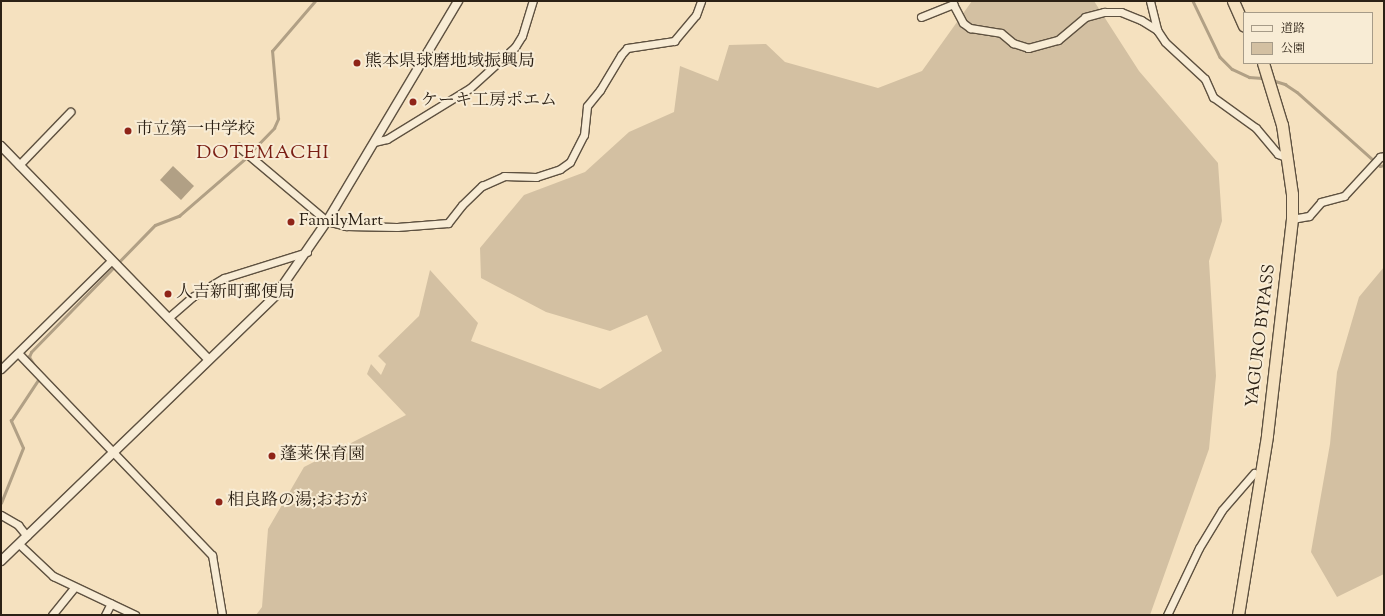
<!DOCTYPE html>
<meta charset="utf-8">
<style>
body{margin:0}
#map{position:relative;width:1385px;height:616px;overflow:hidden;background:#f5e1bf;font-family:"Sorts Mill Goudy","Noto Serif JP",serif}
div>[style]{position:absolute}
.green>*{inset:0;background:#d3c0a2}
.water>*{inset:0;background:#b1a085}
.stream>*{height:2.5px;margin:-1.25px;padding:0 1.25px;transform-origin:1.25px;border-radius:1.25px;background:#b1a085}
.roads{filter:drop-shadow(1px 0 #5e5140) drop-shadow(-1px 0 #5e5140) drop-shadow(0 1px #5e5140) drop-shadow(0 -1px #5e5140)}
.minor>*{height:7px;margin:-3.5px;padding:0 3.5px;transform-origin:3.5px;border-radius:3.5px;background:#f8ecd5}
.tertiary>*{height:8px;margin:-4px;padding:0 4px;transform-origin:4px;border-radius:4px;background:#f8ecd5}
.trunk>*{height:11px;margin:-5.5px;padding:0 5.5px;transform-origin:5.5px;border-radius:5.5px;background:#f5e1bf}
.dots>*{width:11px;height:11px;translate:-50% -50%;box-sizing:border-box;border:2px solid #f8ecd5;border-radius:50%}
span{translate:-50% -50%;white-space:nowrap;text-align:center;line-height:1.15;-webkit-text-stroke:4px #f8ecd5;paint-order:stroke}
.poi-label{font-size:17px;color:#2c2115}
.left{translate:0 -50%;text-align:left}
.street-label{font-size:17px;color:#2c2115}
.quarter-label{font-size:19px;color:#7a1f14;letter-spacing:1px}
.frame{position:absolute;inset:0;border:2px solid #2c2115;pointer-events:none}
.legend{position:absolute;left:1243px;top:12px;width:130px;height:52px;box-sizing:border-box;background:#f8ecd5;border:1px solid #a69b88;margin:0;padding:5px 7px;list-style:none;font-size:12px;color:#2c2115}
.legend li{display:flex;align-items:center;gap:8px;height:20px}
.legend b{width:20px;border:1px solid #a69b88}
</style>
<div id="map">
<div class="green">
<i style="clip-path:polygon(972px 1px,1094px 1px,1139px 71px,1218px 163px,1222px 221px,1209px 261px,1216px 376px,1209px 449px,1150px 615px,256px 615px,262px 607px,268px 529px,304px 467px,406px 415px,367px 374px,371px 364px,381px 375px,386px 364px,378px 356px,419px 316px,430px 270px,478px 323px,471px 341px,600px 389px,662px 351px,647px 315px,610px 331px,546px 312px,481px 278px,480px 248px,524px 195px,585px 172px,629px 132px,674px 112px,680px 66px,718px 81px,729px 45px,766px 44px,785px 62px,878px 88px,922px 71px)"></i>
<i style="clip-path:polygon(1384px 267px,1384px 574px,1337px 597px,1311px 552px,1330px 444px,1337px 372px,1359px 297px)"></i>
</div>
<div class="water">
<i style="clip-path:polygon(173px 166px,194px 186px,181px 200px,160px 180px)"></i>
</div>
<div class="stream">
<i style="left:1193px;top:1px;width:62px;rotate:64.3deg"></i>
<i style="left:1220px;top:57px;width:17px;rotate:45deg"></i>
<i style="left:1232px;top:69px;width:19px;rotate:25deg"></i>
<i style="left:1249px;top:77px;width:16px;rotate:4deg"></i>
<i style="left:1272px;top:80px;width:14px;rotate:17deg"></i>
<i style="left:1285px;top:84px;width:14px;rotate:34deg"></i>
<i style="left:1297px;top:92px;width:111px;rotate:41.7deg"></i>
<i style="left:1380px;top:166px;width:4px;rotate:-14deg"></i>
<i style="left:249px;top:154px;width:36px;rotate:-46deg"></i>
<i style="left:274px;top:128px;width:10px;rotate:-66deg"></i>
<i style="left:278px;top:119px;width:68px;rotate:-95deg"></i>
<i style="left:272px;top:51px;width:66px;rotate:-49.3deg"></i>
<i style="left:35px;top:367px;width:12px;rotate:-121deg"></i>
<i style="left:29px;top:357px;width:5px;rotate:-68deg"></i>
<i style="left:31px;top:352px;width:177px;rotate:-45.7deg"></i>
<i style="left:155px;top:225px;width:26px;rotate:-21deg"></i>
<i style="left:179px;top:216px;width:90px;rotate:-40.9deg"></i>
<i style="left:1px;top:503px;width:59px;rotate:-68.2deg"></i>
<i style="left:23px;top:448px;width:30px;rotate:-114deg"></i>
<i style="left:11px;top:421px;width:49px;rotate:-56.6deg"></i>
</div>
<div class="roads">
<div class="minor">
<i style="left:1150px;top:1px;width:30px;rotate:76deg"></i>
<i style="left:921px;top:17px;width:35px;rotate:-22deg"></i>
<i style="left:953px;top:4px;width:21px;rotate:62deg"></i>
<i style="left:963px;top:23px;width:9px;rotate:36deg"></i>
<i style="left:970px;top:28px;width:31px;rotate:9deg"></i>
<i style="left:1001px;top:33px;width:16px;rotate:40deg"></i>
<i style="left:1013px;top:43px;width:16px;rotate:18deg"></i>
<i style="left:1028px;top:48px;width:31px;rotate:-15deg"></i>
<i style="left:1058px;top:40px;width:35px;rotate:-40deg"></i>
<i style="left:1085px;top:17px;width:20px;rotate:-15deg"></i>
<i style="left:1104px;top:12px;width:17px"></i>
<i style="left:1121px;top:12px;width:22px;rotate:22deg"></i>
<i style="left:1141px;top:20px;width:19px;rotate:32deg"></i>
<i style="left:1157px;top:30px;width:14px;rotate:56deg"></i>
<i style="left:1165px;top:42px;width:54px;rotate:42.8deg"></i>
<i style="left:1205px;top:79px;width:20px;rotate:66deg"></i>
<i style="left:1213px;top:97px;width:53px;rotate:35.8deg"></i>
<i style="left:1256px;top:128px;width:34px;rotate:50deg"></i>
<i style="left:1278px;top:154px;width:11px;rotate:22deg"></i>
<i style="left:374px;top:142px;width:13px;rotate:-13deg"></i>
<i style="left:387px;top:139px;width:97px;rotate:-31.6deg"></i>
<i style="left:470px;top:88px;width:61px;rotate:-42.3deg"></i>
<i style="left:515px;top:47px;width:13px;rotate:-58deg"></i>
<i style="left:522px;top:36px;width:37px;rotate:-73deg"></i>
<i style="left:239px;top:147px;width:115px;rotate:40.1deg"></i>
<i style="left:327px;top:221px;width:20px;rotate:15deg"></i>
<i style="left:346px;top:226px;width:51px;rotate:1.1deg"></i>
<i style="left:397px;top:227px;width:51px;rotate:-4.5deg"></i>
<i style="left:448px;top:223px;width:23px;rotate:-52deg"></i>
<i style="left:462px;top:205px;width:28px;rotate:-44deg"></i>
<i style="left:482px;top:186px;width:24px;rotate:-24deg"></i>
<i style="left:504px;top:176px;width:32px;rotate:2deg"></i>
<i style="left:536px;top:177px;width:25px;rotate:-18deg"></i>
<i style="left:560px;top:169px;width:12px;rotate:-35deg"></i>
<i style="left:570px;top:162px;width:30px;rotate:-63deg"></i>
<i style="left:584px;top:135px;width:29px;rotate:-84deg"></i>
<i style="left:587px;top:106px;width:21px;rotate:-51deg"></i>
<i style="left:600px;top:90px;width:41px;rotate:-59deg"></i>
<i style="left:621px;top:55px;width:9px;rotate:-49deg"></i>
<i style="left:627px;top:48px;width:48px;rotate:-8.5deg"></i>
<i style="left:674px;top:41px;width:34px;rotate:-50deg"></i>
<i style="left:696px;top:15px;width:15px;rotate:-70deg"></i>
<i style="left:19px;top:165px;width:74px;rotate:-46.1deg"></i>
<i style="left:1292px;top:219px;width:17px;rotate:-10deg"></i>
<i style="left:1309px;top:216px;width:18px;rotate:-49deg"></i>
<i style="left:1321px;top:202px;width:24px;rotate:-15deg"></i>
<i style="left:1344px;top:196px;width:53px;rotate:-47.3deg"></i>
<i style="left:1380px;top:157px;width:4px;rotate:-14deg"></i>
<i style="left:168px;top:318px;width:32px;rotate:-41deg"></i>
<i style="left:192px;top:297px;width:37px;rotate:-31deg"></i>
<i style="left:224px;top:278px;width:87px;rotate:-17.4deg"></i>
<i style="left:19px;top:354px;width:279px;rotate:46.2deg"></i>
<i style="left:212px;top:555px;width:61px;rotate:80.5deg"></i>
<i style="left:1px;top:369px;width:154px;rotate:-44.5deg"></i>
<i style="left:1px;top:515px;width:20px;rotate:30deg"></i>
<i style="left:18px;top:525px;width:14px;rotate:51deg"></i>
<i style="left:19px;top:544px;width:47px;rotate:43.3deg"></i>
<i style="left:53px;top:576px;width:91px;rotate:25.4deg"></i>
<i style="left:52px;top:615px;width:35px;rotate:-51deg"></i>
<i style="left:105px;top:615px;width:13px;rotate:-63deg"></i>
<i style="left:1167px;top:615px;width:74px;rotate:-64.5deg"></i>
<i style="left:1199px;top:548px;width:44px;rotate:-58.8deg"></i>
<i style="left:1222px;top:510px;width:49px;rotate:-49.1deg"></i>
</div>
<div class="tertiary">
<i style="left:1px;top:146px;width:298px;rotate:45.8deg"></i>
<i style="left:1px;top:561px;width:383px;rotate:-44deg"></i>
<i style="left:276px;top:295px;width:90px;rotate:-55.4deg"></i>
<i style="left:327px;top:221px;width:256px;rotate:-59.2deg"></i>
</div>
<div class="trunk">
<i style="left:1233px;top:1px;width:27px;rotate:66deg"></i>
<i style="left:1238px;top:615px;width:182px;rotate:-80.8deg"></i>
<i style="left:1267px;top:435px;width:217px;rotate:-83.4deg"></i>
<i style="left:1292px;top:219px;width:25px;rotate:-90deg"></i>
<i style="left:1292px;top:194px;width:70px;rotate:-98.2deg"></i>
<i style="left:1282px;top:125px;width:65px;rotate:-107deg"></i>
</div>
</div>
<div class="dots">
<i style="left:357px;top:63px;background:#8f2418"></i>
<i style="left:413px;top:102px;background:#8f2418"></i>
<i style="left:128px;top:131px;background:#8f2418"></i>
<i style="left:291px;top:222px;background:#8f2418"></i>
<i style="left:168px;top:294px;background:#8f2418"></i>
<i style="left:272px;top:456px;background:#8f2418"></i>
<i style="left:219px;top:502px;background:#8f2418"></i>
</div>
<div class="poi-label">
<span class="left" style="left:365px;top:63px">熊本県球磨地域振興局</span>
<span class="left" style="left:421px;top:102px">ケーキ工房ポエム</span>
<span class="left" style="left:136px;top:131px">市立第一中学校</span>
<span class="left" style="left:299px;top:222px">FamilyMart</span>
<span class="left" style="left:176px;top:294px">人吉新町郵便局</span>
<span class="left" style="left:280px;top:456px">蓬莱保育園</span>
<span class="left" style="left:227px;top:502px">相良路の湯;おおが</span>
</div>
<div class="street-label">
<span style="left:1262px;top:336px;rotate:-83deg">YAGURO BYPASS</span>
</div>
<div class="quarter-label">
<span style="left:263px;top:154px">DOTEMACHI</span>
</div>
<div class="frame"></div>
<ul class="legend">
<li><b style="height:5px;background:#f8ecd5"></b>道路</li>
<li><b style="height:11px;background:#d3c0a2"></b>公園</li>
</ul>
</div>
